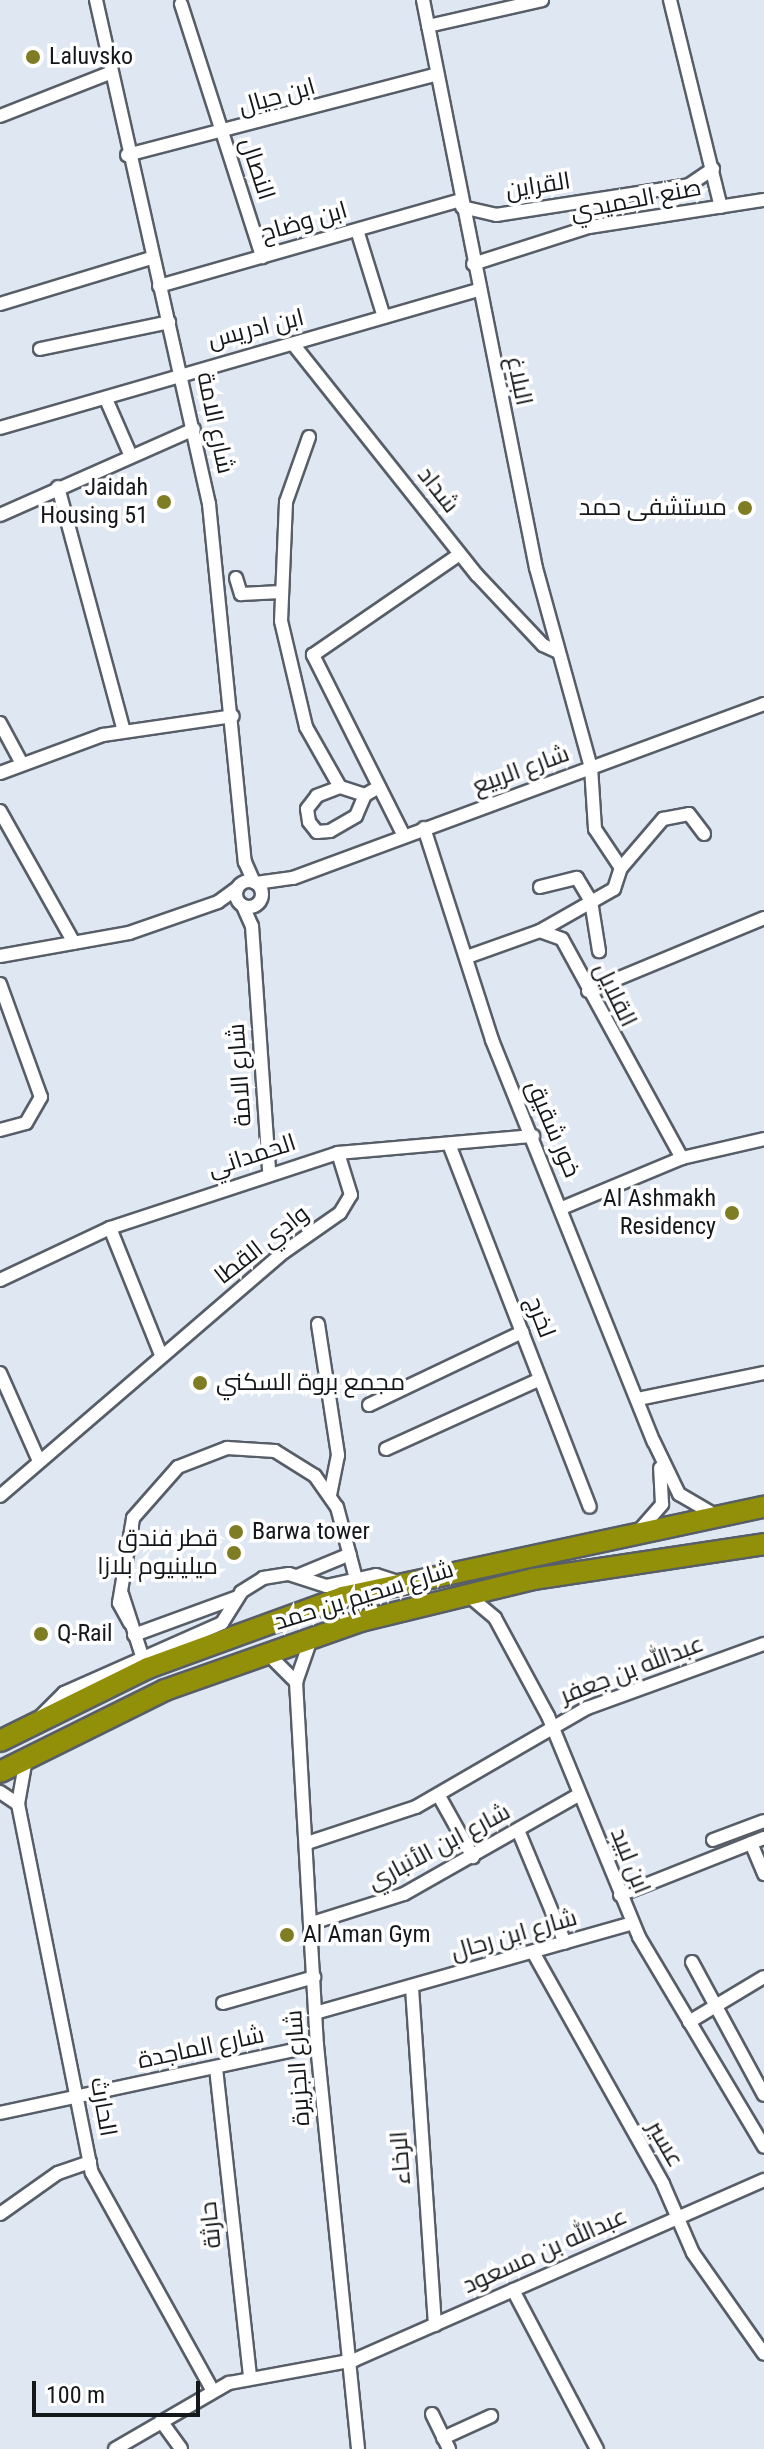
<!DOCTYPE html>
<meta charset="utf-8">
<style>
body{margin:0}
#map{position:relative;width:764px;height:2449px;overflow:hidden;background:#dfe7f2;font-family:"Roboto Condensed",Cairo,sans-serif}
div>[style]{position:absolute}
.roads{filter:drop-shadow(2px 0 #575e67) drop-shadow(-2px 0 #575e67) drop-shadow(0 2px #575e67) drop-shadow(0 -2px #575e67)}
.minor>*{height:12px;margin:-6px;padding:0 6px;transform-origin:6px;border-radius:6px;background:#fff}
.minor>.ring{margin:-6px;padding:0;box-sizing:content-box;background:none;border:12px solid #fff;border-radius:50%}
.highway>*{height:20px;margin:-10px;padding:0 10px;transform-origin:10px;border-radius:10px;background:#928f08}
.dots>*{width:22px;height:22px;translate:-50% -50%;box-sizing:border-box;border:4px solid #fff;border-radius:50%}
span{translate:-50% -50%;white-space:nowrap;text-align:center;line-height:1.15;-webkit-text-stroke:7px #fff;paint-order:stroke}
.poi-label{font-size:24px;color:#15181b}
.left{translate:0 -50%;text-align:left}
.right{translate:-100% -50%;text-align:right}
.street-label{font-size:24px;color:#15181b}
.scale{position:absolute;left:32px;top:2381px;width:168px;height:36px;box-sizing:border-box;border:4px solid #15181b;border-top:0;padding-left:10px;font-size:24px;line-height:28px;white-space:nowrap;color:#15181b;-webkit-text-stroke:6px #fff;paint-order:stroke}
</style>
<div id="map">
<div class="roads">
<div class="minor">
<i style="left:96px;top:0;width:517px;rotate:77.36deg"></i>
<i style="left:209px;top:504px;width:360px;rotate:84.3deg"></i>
<i style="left:245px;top:862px;width:22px;rotate:66deg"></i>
<i style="left:423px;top:0;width:579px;rotate:78.75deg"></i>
<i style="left:536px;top:568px;width:206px;rotate:74.6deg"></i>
<i style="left:591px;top:767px;width:62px;rotate:86.3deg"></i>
<i style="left:595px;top:829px;width:47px;rotate:56.3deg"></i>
<i style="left:621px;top:868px;width:65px;rotate:-49.4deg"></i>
<i style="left:663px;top:819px;width:26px;rotate:-11deg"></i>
<i style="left:689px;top:814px;width:25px;rotate:53deg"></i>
<i style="left:670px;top:0;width:213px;rotate:76.2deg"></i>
<i style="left:181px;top:4px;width:266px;rotate:72.2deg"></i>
<i style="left:428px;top:26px;width:117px;rotate:-12.8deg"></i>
<i style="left:0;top:116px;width:118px;rotate:-21.4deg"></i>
<i style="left:127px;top:155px;width:320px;rotate:-14.6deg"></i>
<i style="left:462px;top:207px;width:35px;rotate:13deg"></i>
<i style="left:496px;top:215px;width:195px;rotate:-8.8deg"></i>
<i style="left:689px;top:185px;width:29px;rotate:-34deg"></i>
<i style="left:357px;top:230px;width:91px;rotate:72.8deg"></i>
<i style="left:473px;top:264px;width:122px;rotate:-17.7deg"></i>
<i style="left:589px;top:227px;width:177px;rotate:-8.8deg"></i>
<i style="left:159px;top:286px;width:313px;rotate:-15.9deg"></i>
<i style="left:0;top:304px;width:158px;rotate:-16.9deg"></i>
<i style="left:293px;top:344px;width:295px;rotate:51.5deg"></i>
<i style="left:477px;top:575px;width:96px;rotate:46.7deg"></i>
<i style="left:543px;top:645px;width:17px;rotate:25deg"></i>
<i style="left:40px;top:349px;width:132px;rotate:-11.8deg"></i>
<i style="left:106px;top:399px;width:60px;rotate:66.4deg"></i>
<i style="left:0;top:428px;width:497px;rotate:-16.1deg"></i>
<i style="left:309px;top:437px;width:69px;rotate:109.5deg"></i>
<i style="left:286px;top:502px;width:119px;rotate:92.4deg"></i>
<i style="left:281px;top:621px;width:109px;rotate:76.7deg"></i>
<i style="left:306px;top:727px;width:69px;rotate:60.5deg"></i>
<i style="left:58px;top:487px;width:253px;rotate:74.9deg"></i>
<i style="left:0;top:515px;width:212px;rotate:-23.9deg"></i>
<i style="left:236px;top:578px;width:17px;rotate:73deg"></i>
<i style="left:241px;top:594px;width:40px;rotate:-2.9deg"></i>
<i style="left:0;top:723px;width:44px;rotate:61.7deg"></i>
<i style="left:0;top:773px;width:110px;rotate:-20.3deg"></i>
<i style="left:103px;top:735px;width:131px;rotate:-8.3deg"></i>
<i style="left:365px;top:795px;width:26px;rotate:-162deg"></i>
<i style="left:340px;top:787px;width:25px;rotate:159deg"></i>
<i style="left:317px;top:796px;width:16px;rotate:128deg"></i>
<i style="left:307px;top:809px;width:13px;rotate:81deg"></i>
<i style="left:309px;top:822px;width:13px;rotate:51deg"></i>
<i style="left:317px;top:832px;width:13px;rotate:-4deg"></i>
<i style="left:330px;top:831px;width:30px;rotate:-30deg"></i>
<i style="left:356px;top:816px;width:23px;rotate:-67deg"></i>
<i style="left:365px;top:795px;width:16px;rotate:-30deg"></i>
<i style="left:0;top:811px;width:151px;rotate:60.7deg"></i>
<i style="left:424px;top:828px;width:223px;rotate:72.2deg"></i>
<i style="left:492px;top:1040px;width:433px;rotate:68.1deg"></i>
<i style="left:654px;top:1442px;width:58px;rotate:64.3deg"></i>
<i style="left:679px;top:1494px;width:42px;rotate:30.3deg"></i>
<i style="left:404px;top:836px;width:203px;rotate:-116.7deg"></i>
<i style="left:313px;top:655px;width:178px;rotate:-34.5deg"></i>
<i class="ring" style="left:236px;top:881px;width:14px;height:14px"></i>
<i style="left:256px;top:883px;width:37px;rotate:-8deg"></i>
<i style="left:293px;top:878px;width:502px;rotate:-20.28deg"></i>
<i style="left:540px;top:887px;width:38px;rotate:-14deg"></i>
<i style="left:577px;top:878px;width:27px;rotate:59deg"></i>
<i style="left:591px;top:901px;width:51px;rotate:80.9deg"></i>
<i style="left:243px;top:906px;width:22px;rotate:66deg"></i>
<i style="left:252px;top:926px;width:247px;rotate:86deg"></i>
<i style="left:540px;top:931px;width:85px;rotate:-29.6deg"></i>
<i style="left:614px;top:889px;width:22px;rotate:-72deg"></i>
<i style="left:0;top:956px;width:131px;rotate:-10.1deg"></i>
<i style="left:129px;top:933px;width:94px;rotate:-19.2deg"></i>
<i style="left:218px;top:902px;width:24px;rotate:-36deg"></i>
<i style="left:467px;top:957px;width:77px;rotate:-19.6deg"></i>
<i style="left:540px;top:931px;width:23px;rotate:20deg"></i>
<i style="left:562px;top:939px;width:250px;rotate:61.3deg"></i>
<i style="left:0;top:984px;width:120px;rotate:70.1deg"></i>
<i style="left:41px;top:1097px;width:30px;rotate:120deg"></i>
<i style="left:26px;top:1123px;width:27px;rotate:165deg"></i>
<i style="left:588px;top:991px;width:191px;rotate:-22.5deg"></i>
<i style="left:449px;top:1144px;width:389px;rotate:68.8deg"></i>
<i style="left:562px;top:1208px;width:130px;rotate:-22.6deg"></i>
<i style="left:682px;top:1158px;width:84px;rotate:-13deg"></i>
<i style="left:110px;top:1228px;width:137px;rotate:68.1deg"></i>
<i style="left:0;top:1280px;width:122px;rotate:-25.3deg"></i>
<i style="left:110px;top:1228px;width:240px;rotate:-18.2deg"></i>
<i style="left:338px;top:1153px;width:196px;rotate:-5deg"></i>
<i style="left:318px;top:1324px;width:133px;rotate:81.3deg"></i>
<i style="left:338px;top:1455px;width:41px;rotate:101.3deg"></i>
<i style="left:0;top:1373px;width:96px;rotate:66.1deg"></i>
<i style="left:638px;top:1399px;width:129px;rotate:-11.7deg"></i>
<i style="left:369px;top:1405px;width:170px;rotate:-25.5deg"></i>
<i style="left:386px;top:1449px;width:169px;rotate:-24.4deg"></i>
<i style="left:0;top:1496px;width:374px;rotate:-40.7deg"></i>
<i style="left:284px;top:1252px;width:68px;rotate:-34.9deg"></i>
<i style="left:340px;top:1213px;width:21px;rotate:-59deg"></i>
<i style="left:351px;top:1195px;width:44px;rotate:-107.2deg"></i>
<i style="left:638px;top:1532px;width:37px;rotate:-49deg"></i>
<i style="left:662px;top:1504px;width:36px;rotate:-93deg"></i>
<i style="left:297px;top:1576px;width:57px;rotate:-22.5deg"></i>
<i style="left:122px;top:1594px;width:65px;rotate:72.1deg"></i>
<i style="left:469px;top:1596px;width:34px;rotate:40deg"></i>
<i style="left:495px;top:1618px;width:111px;rotate:61.6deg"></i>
<i style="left:548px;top:1716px;width:239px;rotate:67.6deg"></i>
<i style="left:639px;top:1937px;width:244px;rotate:59.2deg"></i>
<i style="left:130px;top:1623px;width:23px;rotate:-119deg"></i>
<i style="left:119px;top:1603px;width:86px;rotate:-80.6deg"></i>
<i style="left:133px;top:1518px;width:68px;rotate:-48.6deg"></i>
<i style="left:178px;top:1467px;width:53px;rotate:-21.2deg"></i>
<i style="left:227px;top:1448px;width:48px;rotate:3.6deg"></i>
<i style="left:275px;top:1451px;width:47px;rotate:32deg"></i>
<i style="left:315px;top:1476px;width:38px;rotate:55deg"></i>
<i style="left:337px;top:1507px;width:74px;rotate:75.2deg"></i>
<i style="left:134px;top:1635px;width:108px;rotate:-20.1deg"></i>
<i style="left:311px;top:1639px;width:46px;rotate:109.2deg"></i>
<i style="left:296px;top:1682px;width:364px;rotate:86.7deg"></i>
<i style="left:317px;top:2045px;width:406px;rotate:84.2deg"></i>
<i style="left:268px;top:1654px;width:40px;rotate:45deg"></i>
<i style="left:41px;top:1716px;width:33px;rotate:-45deg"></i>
<i style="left:64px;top:1693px;width:173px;rotate:-23.9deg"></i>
<i style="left:222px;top:1623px;width:36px;rotate:-58deg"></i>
<i style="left:241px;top:1592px;width:26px;rotate:-32deg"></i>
<i style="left:263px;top:1578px;width:26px;rotate:-9deg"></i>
<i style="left:289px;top:1574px;width:39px;rotate:18deg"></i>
<i style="left:326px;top:1586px;width:51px;rotate:-12.4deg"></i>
<i style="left:376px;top:1575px;width:22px;rotate:18deg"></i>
<i style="left:26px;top:1759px;width:46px;rotate:100.1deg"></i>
<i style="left:18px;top:1804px;width:376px;rotate:78.7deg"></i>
<i style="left:92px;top:2173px;width:249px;rotate:61deg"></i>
<i style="left:0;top:1792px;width:22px;rotate:34deg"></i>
<i style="left:439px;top:1796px;width:70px;rotate:60.9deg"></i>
<i style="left:518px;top:1830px;width:122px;rotate:67.4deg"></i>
<i style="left:713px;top:1840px;width:54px;rotate:-20.4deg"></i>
<i style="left:307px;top:1843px;width:115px;rotate:-18.3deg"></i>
<i style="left:416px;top:1807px;width:198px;rotate:-30.1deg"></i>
<i style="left:587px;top:1708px;width:188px;rotate:-19.9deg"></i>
<i style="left:751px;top:1843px;width:34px;rotate:67deg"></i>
<i style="left:620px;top:1895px;width:155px;rotate:-21.6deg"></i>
<i style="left:312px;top:1923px;width:96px;rotate:-17.5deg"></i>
<i style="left:404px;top:1894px;width:202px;rotate:-29.6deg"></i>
<i style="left:533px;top:1952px;width:266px;rotate:60.7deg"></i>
<i style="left:663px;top:2184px;width:75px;rotate:66.5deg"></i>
<i style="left:693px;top:2253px;width:123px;rotate:54.9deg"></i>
<i style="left:692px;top:1962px;width:151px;rotate:61.6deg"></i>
<i style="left:412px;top:1988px;width:338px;rotate:86.1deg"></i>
<i style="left:223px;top:2003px;width:95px;rotate:-15.9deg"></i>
<i style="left:315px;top:2013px;width:330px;rotate:-15.8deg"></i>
<i style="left:689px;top:2022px;width:87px;rotate:-31deg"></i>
<i style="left:216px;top:2068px;width:312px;rotate:83.7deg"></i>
<i style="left:0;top:2113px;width:324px;rotate:-12.1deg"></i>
<i style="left:0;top:2214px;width:71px;rotate:-35.3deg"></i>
<i style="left:58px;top:2173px;width:34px;rotate:-19deg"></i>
<i style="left:513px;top:2290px;width:180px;rotate:62.2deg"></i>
<i style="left:432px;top:2414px;width:39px;rotate:64deg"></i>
<i style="left:161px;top:2421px;width:34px;rotate:54deg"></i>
<i style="left:443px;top:2438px;width:53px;rotate:-24.6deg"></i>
<i style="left:115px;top:2449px;width:132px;rotate:-30.1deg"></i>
<i style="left:229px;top:2383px;width:127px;rotate:-10.4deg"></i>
<i style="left:354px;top:2360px;width:448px;rotate:-23.7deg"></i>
</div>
<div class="highway">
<i style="left:0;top:1741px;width:165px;rotate:-26.3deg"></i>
<i style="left:148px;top:1668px;width:208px;rotate:-20deg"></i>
<i style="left:343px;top:1597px;width:431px;rotate:-12.1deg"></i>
<i style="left:0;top:1772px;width:184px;rotate:-26.4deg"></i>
<i style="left:165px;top:1690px;width:208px;rotate:-19.4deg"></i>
<i style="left:361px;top:1621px;width:177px;rotate:-13.7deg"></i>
<i style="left:533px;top:1579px;width:234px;rotate:-8.6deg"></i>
</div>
</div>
<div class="dots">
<i style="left:33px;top:57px;background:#7f7d24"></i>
<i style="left:164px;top:502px;background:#7f7d24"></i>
<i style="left:745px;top:508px;background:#7f7d24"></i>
<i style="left:732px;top:1213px;background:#7f7d24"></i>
<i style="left:200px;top:1383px;background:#7f7d24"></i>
<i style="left:236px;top:1532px;background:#7f7d24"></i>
<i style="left:234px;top:1553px;background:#7f7d24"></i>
<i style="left:41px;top:1634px;background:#7f7d24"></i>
<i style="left:287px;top:1935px;background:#7f7d24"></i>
</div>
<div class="poi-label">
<span class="left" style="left:49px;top:57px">Laluvsko</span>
<span class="right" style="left:148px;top:502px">Jaidah<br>Housing 51</span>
<span class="right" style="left:727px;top:508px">مستشفى حمد</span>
<span class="right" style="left:716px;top:1213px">Al Ashmakh<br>Residency</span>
<span class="left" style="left:216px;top:1383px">مجمع بروة السكني</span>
<span class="left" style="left:252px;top:1532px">Barwa tower</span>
<span class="right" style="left:218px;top:1553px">قطر فندق<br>ميلينيوم بلازا</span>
<span class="left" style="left:57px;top:1634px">Q-Rail</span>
<span class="left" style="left:303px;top:1935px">Al Aman Gym</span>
</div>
<div class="street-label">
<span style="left:277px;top:97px;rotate:-16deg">ابن حيال</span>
<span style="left:257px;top:169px;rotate:72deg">النصال</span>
<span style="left:538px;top:186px;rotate:-9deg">القراين</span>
<span style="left:636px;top:200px;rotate:-11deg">صنع الحميدي</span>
<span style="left:304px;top:222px;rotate:-16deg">ابن وضاح</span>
<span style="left:256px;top:329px;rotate:-14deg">ابن ادريس</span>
<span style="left:519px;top:381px;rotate:78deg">البلاغ</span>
<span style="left:215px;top:423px;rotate:78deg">شارع الامة</span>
<span style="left:438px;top:490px;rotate:52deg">شداد</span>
<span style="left:521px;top:770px;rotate:-20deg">شارع الربيع</span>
<span style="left:615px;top:995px;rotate:64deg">القلايل</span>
<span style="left:240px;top:1075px;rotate:-94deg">شارع الامة</span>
<span style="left:553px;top:1129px;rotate:67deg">خور شقيق</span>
<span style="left:252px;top:1156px;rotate:-18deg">الحمداني</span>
<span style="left:262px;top:1245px;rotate:-38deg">وادي القطا</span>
<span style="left:540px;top:1317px;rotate:69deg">لخرج</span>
<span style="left:364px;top:1596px;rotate:-17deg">شارع سحيم بن حمد</span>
<span style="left:632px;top:1670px;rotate:-21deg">عبدالله بن جعفر</span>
<span style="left:439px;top:1847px;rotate:-28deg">شارع ابن الأنباري</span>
<span style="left:630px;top:1861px;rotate:68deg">ابن لبيد</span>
<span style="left:514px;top:1935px;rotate:-16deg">شارع ابن رحال</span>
<span style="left:201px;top:2048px;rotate:-12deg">شارع الماجدة</span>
<span style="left:298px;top:2068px;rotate:-94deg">شارع الجزيرة</span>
<span style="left:103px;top:2107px;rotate:80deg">الحارث</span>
<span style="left:665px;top:2144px;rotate:60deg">عسير</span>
<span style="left:401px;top:2158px;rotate:-94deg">الرخاء</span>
<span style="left:211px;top:2225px;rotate:-96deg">حارثة</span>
<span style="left:545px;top:2251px;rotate:-24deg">عبدالله بن مسعود</span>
</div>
<div class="scale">100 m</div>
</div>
